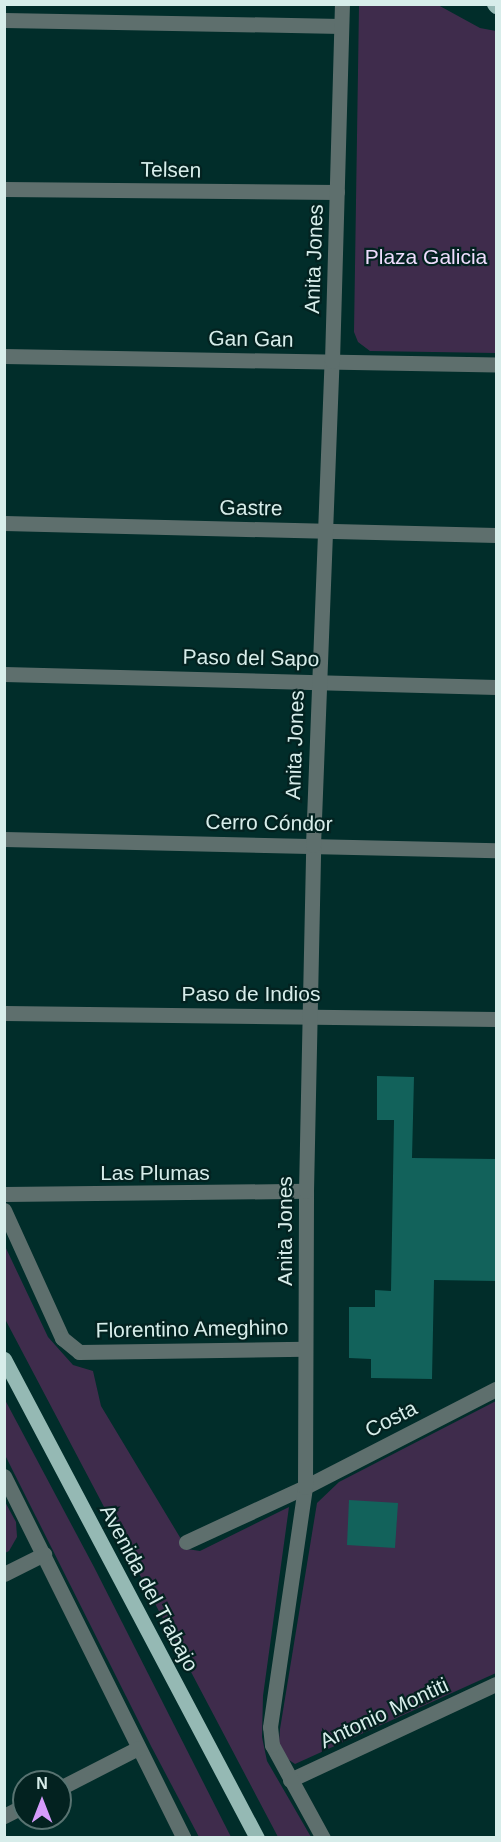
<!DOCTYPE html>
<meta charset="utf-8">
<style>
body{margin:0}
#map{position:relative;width:501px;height:1842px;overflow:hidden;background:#012d2a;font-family:Helvetica,sans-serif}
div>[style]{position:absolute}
.green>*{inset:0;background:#3f2c4c}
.building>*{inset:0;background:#12625b}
.minor>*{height:15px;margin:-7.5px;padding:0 7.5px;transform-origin:7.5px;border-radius:7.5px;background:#5e6f6d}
.major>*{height:15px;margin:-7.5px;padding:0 7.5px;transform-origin:7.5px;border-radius:7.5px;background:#95b9b4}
span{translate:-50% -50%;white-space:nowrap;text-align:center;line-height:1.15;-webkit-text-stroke:4.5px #032220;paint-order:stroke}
.street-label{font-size:21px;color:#d7edea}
.park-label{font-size:21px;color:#efdcfd}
.frame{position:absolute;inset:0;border:6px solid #d7edea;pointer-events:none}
.north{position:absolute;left:12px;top:1770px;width:60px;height:60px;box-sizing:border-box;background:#032220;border:2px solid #587371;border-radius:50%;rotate:0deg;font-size:16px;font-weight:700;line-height:24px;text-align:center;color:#d7edea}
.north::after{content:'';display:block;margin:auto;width:21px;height:27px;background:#d59cfb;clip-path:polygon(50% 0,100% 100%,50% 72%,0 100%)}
</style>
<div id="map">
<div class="green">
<i style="clip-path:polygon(359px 5px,438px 5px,480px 28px,496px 31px,496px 353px,370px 351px,358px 342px,354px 332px)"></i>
<i style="clip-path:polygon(4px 1244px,48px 1337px,73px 1365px,93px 1371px,101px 1406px,187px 1549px,200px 1551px,289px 1507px,263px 1696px,262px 1737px,267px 1761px,311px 1837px,278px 1837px,5px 1319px)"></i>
<i style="clip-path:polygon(4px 1398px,94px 1567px,231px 1837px,199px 1837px,151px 1746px,5px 1455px)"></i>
<i style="clip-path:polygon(496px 1401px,496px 1673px,295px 1764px,286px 1758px,279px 1743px,280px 1729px,317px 1503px,339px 1482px)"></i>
<i style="clip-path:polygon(4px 1500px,16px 1522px,17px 1537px,9px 1551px,5px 1553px)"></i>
</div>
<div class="building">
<i style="clip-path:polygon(377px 1076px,414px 1077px,412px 1158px,496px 1159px,496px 1281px,434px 1280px,432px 1379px,371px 1378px,371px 1359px,349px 1358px,349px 1307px,375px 1307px,375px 1290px,391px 1291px,394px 1120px,377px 1120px)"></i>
<i style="clip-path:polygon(349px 1500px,398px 1503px,395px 1548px,347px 1545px)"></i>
</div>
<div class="minor">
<i style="left:4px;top:20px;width:337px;rotate:1deg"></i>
<i style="left:4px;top:189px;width:333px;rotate:0.5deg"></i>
<i style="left:4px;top:356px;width:492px;rotate:1deg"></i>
<i style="left:4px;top:523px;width:492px;rotate:1.4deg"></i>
<i style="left:4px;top:674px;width:492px;rotate:1.5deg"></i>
<i style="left:4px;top:839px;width:492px;rotate:1.3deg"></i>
<i style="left:4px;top:1013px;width:492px;rotate:0.7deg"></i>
<i style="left:4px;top:1194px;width:302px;rotate:-0.6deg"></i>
<i style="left:4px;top:1210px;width:141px;rotate:65.6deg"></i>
<i style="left:62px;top:1338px;width:22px;rotate:39deg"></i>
<i style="left:79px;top:1352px;width:226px;rotate:-0.8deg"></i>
<i style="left:4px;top:1476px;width:404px;rotate:63.6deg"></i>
<i style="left:186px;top:1542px;width:131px;rotate:-24.8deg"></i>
<i style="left:305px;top:1487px;width:215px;rotate:-27.2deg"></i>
<i style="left:4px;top:1574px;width:45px;rotate:-26.6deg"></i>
<i style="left:290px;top:1780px;width:227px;rotate:-25deg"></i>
<i style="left:60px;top:1788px;width:88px;rotate:-27.1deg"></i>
<i style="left:4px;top:1816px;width:22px;rotate:-27deg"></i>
<i style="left:323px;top:1838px;width:106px;rotate:-118.7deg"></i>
<i style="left:272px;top:1745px;width:18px;rotate:-96deg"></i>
<i style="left:270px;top:1727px;width:243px;rotate:-81.7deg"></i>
<i style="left:305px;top:1487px;width:296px;rotate:-89.8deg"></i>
<i style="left:306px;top:1191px;width:346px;rotate:-88.8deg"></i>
<i style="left:313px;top:845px;width:484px;rotate:-87.8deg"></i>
<i style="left:332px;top:361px;width:357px;rotate:-88.4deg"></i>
</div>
<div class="major">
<i style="left:494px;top:4px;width:3px;rotate:45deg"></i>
<i style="left:4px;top:1359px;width:542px;rotate:62.16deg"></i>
</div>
<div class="street-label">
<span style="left:171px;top:170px;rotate:1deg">Telsen</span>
<span style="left:314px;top:259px;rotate:-88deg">Anita Jones</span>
<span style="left:251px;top:339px;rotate:1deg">Gan Gan</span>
<span style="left:251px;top:508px;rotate:1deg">Gastre</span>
<span style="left:251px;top:658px;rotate:1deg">Paso del Sapo</span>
<span style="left:295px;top:745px;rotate:-88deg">Anita Jones</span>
<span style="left:269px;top:823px;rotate:1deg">Cerro Cóndor</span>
<span style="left:251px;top:994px">Paso de Indios</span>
<span style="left:155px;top:1173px">Las Plumas</span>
<span style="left:285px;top:1231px;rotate:-90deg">Anita Jones</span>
<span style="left:192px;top:1329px;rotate:-1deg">Florentino Ameghino</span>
<span style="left:391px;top:1419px;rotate:-27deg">Costa</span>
<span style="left:149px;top:1588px;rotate:62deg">Avenida del Trabajo</span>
<span style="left:384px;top:1713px;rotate:-25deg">Antonio Montiti</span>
</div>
<div class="park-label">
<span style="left:426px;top:257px">Plaza Galicia</span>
</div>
<div class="frame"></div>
<div class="north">N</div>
</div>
